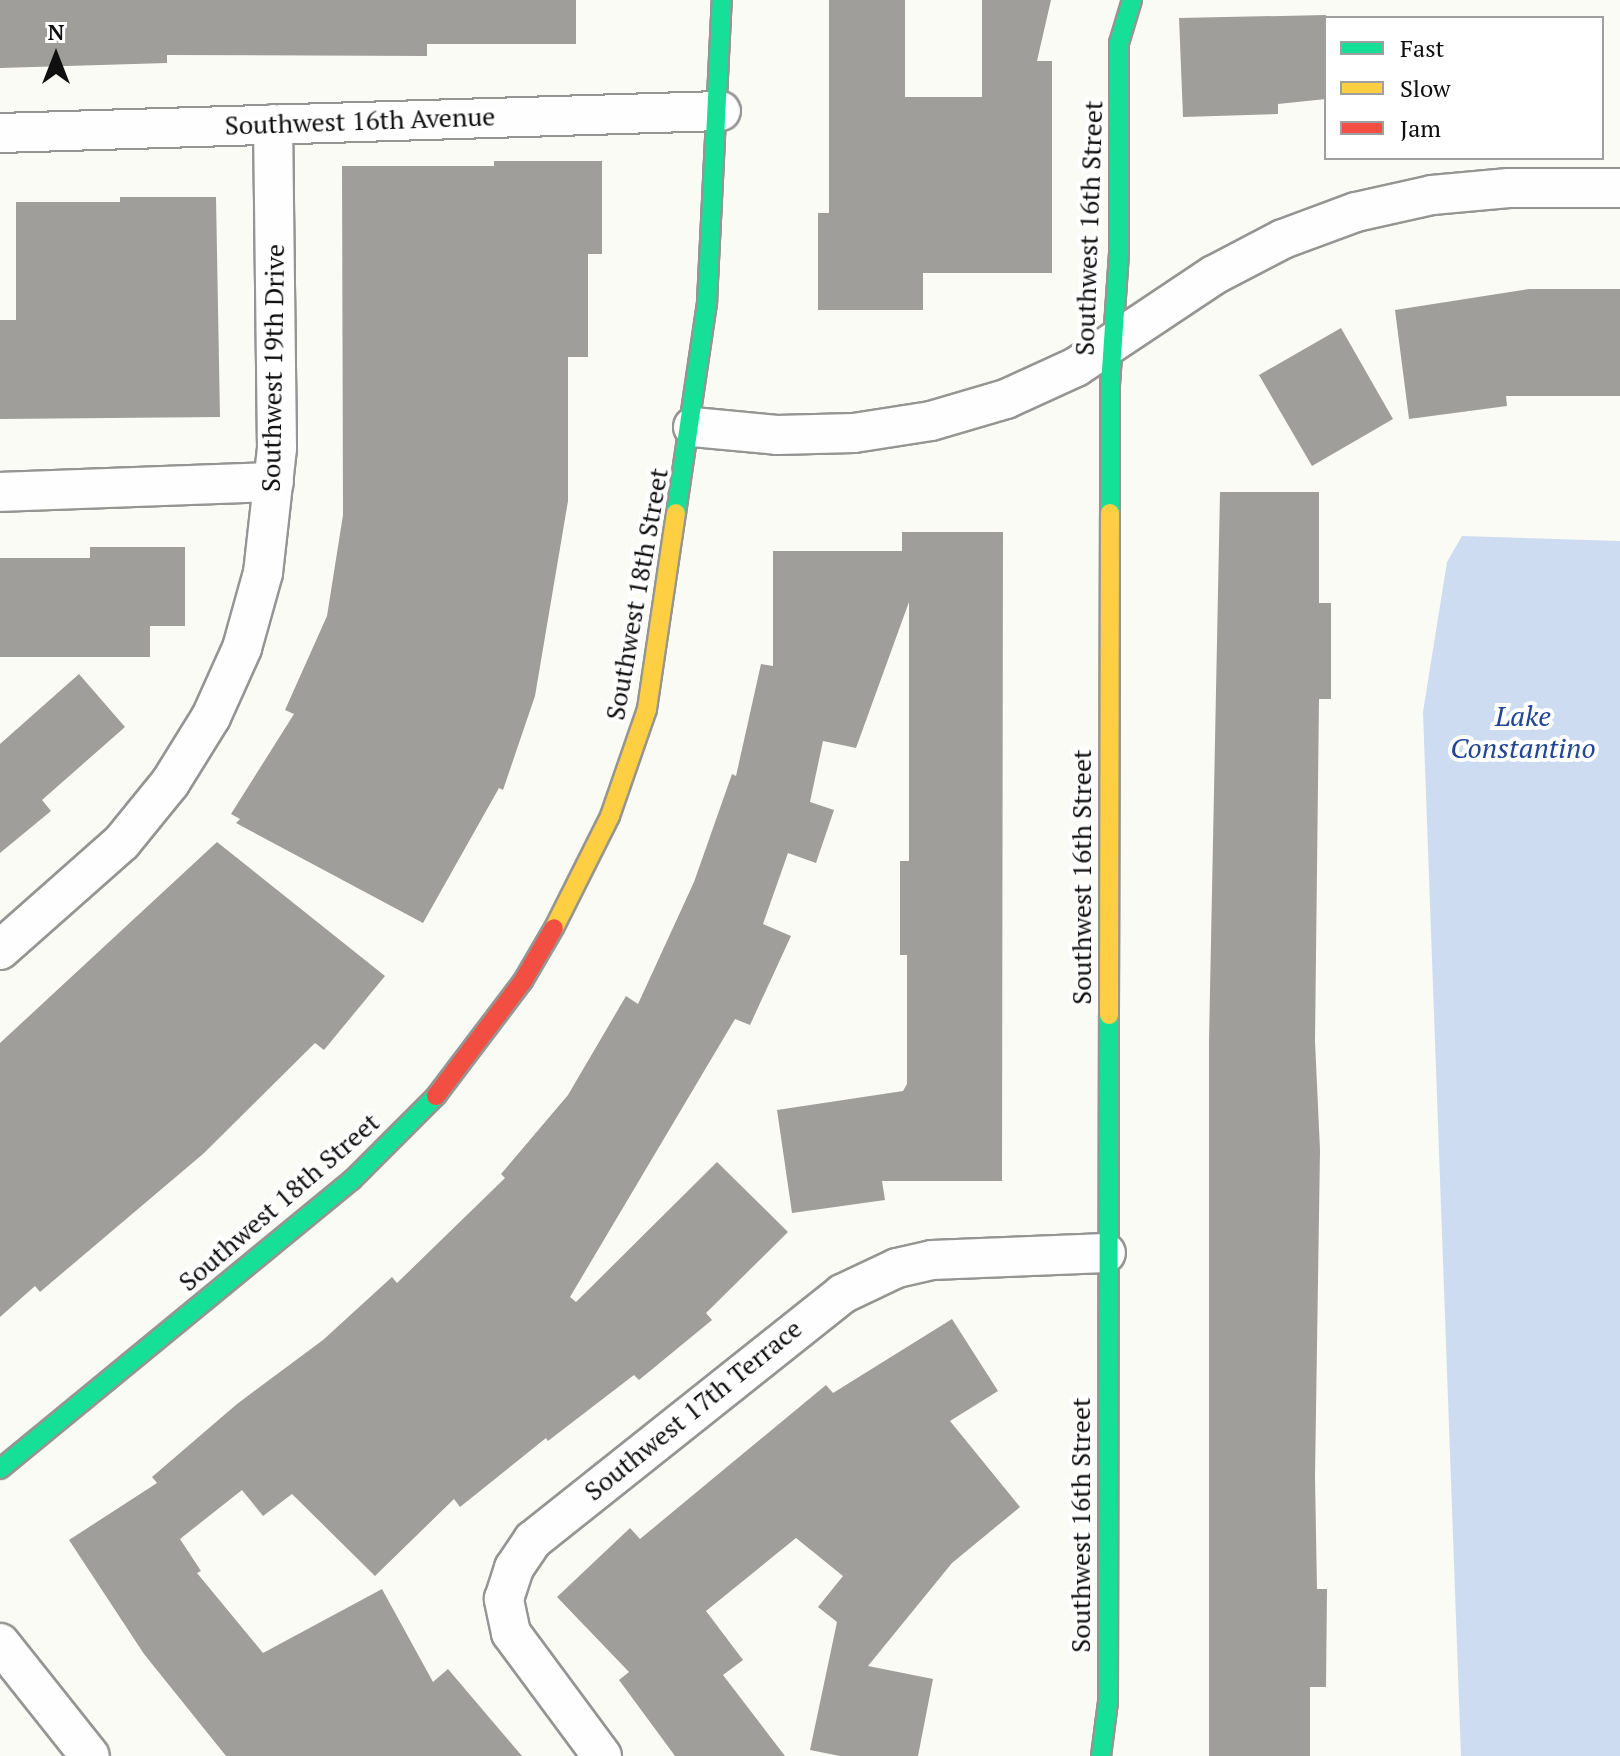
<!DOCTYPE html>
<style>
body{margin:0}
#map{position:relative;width:1620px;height:1756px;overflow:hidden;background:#fbfbf5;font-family:"PT Serif",serif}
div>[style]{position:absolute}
.water>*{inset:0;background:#cedcf2}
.building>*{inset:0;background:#9f9e9a}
.roads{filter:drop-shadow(2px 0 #959593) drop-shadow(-2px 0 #959593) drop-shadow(0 2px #959593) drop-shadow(0 -2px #959593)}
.street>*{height:38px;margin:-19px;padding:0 19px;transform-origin:19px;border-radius:19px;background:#fefefe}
.fast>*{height:18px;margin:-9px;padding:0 9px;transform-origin:9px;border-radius:9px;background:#16e098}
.slow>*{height:18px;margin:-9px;padding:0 9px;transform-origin:9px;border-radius:9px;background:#ffcf43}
.jam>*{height:18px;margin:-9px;padding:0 9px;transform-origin:9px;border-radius:9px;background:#f24e42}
span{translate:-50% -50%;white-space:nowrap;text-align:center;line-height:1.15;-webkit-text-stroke:8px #fff;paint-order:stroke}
.street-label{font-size:26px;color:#0f0f0f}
.water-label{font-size:28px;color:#234796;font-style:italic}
.legend{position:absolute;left:1324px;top:16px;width:280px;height:144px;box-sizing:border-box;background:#fff;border:2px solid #9f9f9f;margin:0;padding:10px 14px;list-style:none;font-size:24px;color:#0f0f0f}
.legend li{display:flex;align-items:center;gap:16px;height:40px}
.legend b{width:40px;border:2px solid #9f9f9f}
.north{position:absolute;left:16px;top:16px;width:80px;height:80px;-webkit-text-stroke:6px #fff;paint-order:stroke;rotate:0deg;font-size:22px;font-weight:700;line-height:32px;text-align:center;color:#0f0f0f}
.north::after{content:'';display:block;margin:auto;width:28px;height:36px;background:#0f0f0f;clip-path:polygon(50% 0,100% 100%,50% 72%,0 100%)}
</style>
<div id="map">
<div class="water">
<i style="clip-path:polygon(1462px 536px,1620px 541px,1620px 1756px,1461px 1756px,1423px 712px,1447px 562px)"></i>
</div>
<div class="building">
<i style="clip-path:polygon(0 0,576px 0,576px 44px,427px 44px,427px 56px,167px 55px,167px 63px,0 68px)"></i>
<i style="clip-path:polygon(829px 0,905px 0,905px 97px,982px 97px,982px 0,1051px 0,1037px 61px,1052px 61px,1052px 273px,923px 273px,923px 310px,818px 310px,818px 213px,829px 213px)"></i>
<i style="clip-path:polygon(1326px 15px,1326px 99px,1278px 104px,1278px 114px,1183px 117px,1179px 18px)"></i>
<i style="clip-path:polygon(494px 161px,602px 161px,602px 254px,588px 254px,588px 357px,568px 357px,568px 501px,535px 696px,503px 790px,499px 788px,423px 923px,236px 823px,240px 819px,231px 814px,294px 714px,285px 710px,327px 616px,343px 515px,342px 166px,494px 166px)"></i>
<i style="clip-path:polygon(120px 197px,216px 197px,220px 417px,0 419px,0 320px,16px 320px,16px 202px,120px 202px)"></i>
<i style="clip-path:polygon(1529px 289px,1620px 289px,1620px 396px,1506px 396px,1507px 406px,1409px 419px,1395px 310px)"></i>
<i style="clip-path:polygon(1341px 328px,1393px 419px,1312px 466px,1259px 375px)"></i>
<i style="clip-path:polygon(1220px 492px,1319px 492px,1319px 603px,1331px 603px,1331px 699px,1319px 699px,1315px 1041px,1320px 1150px,1315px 1477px,1317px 1589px,1327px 1589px,1326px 1687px,1310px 1687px,1310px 1756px,1209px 1756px,1209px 1041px)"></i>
<i style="clip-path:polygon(902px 532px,1003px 532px,1002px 1181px,882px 1181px,885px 1200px,792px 1213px,777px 1110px,903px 1091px,907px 1084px,907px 955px,900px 955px,900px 861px,909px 861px,909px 602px,856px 748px,823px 741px,810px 802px,834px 810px,816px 863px,788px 853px,763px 924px,791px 936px,750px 1025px,735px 1019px,570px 1297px,576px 1302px,717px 1162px,788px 1232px,706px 1313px,712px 1320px,639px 1380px,634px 1375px,548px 1441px,546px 1438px,460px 1507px,454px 1499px,375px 1576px,292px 1494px,263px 1516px,242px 1490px,180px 1539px,201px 1571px,197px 1573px,263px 1653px,382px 1589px,433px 1682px,448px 1669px,522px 1756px,226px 1756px,144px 1654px,69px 1540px,157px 1483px,152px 1477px,237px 1404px,323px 1340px,392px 1277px,397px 1283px,505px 1178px,501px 1174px,568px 1095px,626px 996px,638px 1004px,694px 882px,732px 774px,736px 776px,761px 664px,773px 666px,773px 551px,902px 551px)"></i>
<i style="clip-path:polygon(90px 547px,185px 547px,185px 626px,150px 626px,150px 657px,0 657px,0 558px,90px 558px)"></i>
<i style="clip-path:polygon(79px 674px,125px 727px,42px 800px,51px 811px,0 853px,0 744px)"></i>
<i style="clip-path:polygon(217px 842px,385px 976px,324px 1050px,315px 1043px,203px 1154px,40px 1292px,35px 1286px,0 1317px,0 1043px)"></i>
<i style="clip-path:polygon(952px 1319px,998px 1391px,950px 1421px,1020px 1507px,952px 1563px,868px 1666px,933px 1679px,918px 1756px,840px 1756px,810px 1750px,837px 1622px,818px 1607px,843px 1576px,796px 1538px,706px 1611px,743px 1660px,723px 1675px,785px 1756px,675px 1756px,619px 1680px,629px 1672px,557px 1597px,630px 1528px,640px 1539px,826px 1385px,833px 1393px)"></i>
</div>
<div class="roads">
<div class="street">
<i style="left:0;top:133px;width:721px;rotate:-1.75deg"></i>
<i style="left:693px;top:427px;width:84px;rotate:5.4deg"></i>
<i style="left:777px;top:435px;width:77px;rotate:-1.5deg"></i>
<i style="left:854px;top:433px;width:78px;rotate:-8.9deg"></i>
<i style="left:931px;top:421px;width:78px;rotate:-16.3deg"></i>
<i style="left:1006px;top:399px;width:77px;rotate:-24.6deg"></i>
<i style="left:1076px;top:367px;width:166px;rotate:-33.7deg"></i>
<i style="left:1214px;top:275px;width:78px;rotate:-27.6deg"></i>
<i style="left:1283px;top:239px;width:78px;rotate:-20.3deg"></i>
<i style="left:1356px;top:212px;width:78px;rotate:-12.6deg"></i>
<i style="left:1432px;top:195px;width:77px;rotate:-5.2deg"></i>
<i style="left:1509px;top:188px;width:111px"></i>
<i style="left:0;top:492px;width:274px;rotate:-2.1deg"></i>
<i style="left:0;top:950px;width:163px;rotate:-41.5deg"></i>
<i style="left:122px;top:842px;width:76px;rotate:-50.9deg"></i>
<i style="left:170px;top:783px;width:78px;rotate:-58.2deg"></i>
<i style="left:211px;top:717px;width:76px;rotate:-65.8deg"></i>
<i style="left:242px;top:648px;width:78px;rotate:-74.4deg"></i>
<i style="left:263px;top:573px;width:126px;rotate:-83.6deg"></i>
<i style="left:277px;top:448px;width:324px;rotate:-90.7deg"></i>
<i style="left:0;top:1643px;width:144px;rotate:51.5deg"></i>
<i style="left:602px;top:1756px;width:153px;rotate:-126.5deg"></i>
<i style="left:511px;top:1633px;width:35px;rotate:-102deg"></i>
<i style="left:504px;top:1599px;width:33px;rotate:-72deg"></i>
<i style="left:514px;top:1568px;width:34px;rotate:-56deg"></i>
<i style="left:533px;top:1540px;width:395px;rotate:-38.5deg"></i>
<i style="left:842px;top:1294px;width:61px;rotate:-25.3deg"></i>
<i style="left:897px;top:1268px;width:36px;rotate:-13deg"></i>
<i style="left:932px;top:1260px;width:174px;rotate:-2.3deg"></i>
</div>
<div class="fast">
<i style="left:676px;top:513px;width:213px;rotate:-81.6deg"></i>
<i style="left:707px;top:302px;width:302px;rotate:-87.2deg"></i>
<i style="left:1110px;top:513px;width:128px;rotate:-90deg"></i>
<i style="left:1110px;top:385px;width:131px;rotate:-86.1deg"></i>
<i style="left:1119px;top:254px;width:211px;rotate:-90deg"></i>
<i style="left:1119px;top:43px;width:45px;rotate:-73.2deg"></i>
<i style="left:0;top:1469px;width:455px;rotate:-39.4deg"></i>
<i style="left:352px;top:1180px;width:119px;rotate:-45deg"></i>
<i style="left:1101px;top:1756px;width:54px;rotate:-82.6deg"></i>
<i style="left:1108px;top:1702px;width:687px;rotate:-89.92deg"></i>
</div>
<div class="slow">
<i style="left:554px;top:928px;width:125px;rotate:-63.4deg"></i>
<i style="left:610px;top:816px;width:113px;rotate:-70.9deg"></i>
<i style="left:647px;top:709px;width:198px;rotate:-81.6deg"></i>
<i style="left:1109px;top:1015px;width:502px;rotate:-89.89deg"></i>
</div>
<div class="jam">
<i style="left:436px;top:1096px;width:144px;rotate:-52.9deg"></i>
<i style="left:523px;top:981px;width:61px;rotate:-59.7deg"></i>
</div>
</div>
<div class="street-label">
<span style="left:360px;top:121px;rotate:-2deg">Southwest 16th Avenue</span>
<span style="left:1089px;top:228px;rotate:-88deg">Southwest 16th Street</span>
<span style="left:273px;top:368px;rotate:-89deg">Southwest 19th Drive</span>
<span style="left:637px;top:594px;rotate:-80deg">Southwest 18th Street</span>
<span style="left:1082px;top:877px;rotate:-90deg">Southwest 16th Street</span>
<span style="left:279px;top:1202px;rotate:-41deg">Southwest 18th Street</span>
<span style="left:693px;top:1410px;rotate:-39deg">Southwest 17th Terrace</span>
<span style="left:1081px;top:1525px;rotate:-90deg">Southwest 16th Street</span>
</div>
<div class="water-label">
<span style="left:1523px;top:732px">Lake<br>Constantino</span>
</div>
<ul class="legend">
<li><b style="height:10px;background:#16e098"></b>Fast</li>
<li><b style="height:10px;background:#ffcf43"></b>Slow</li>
<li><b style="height:10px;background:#f24e42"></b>Jam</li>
</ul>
<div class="north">N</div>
</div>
